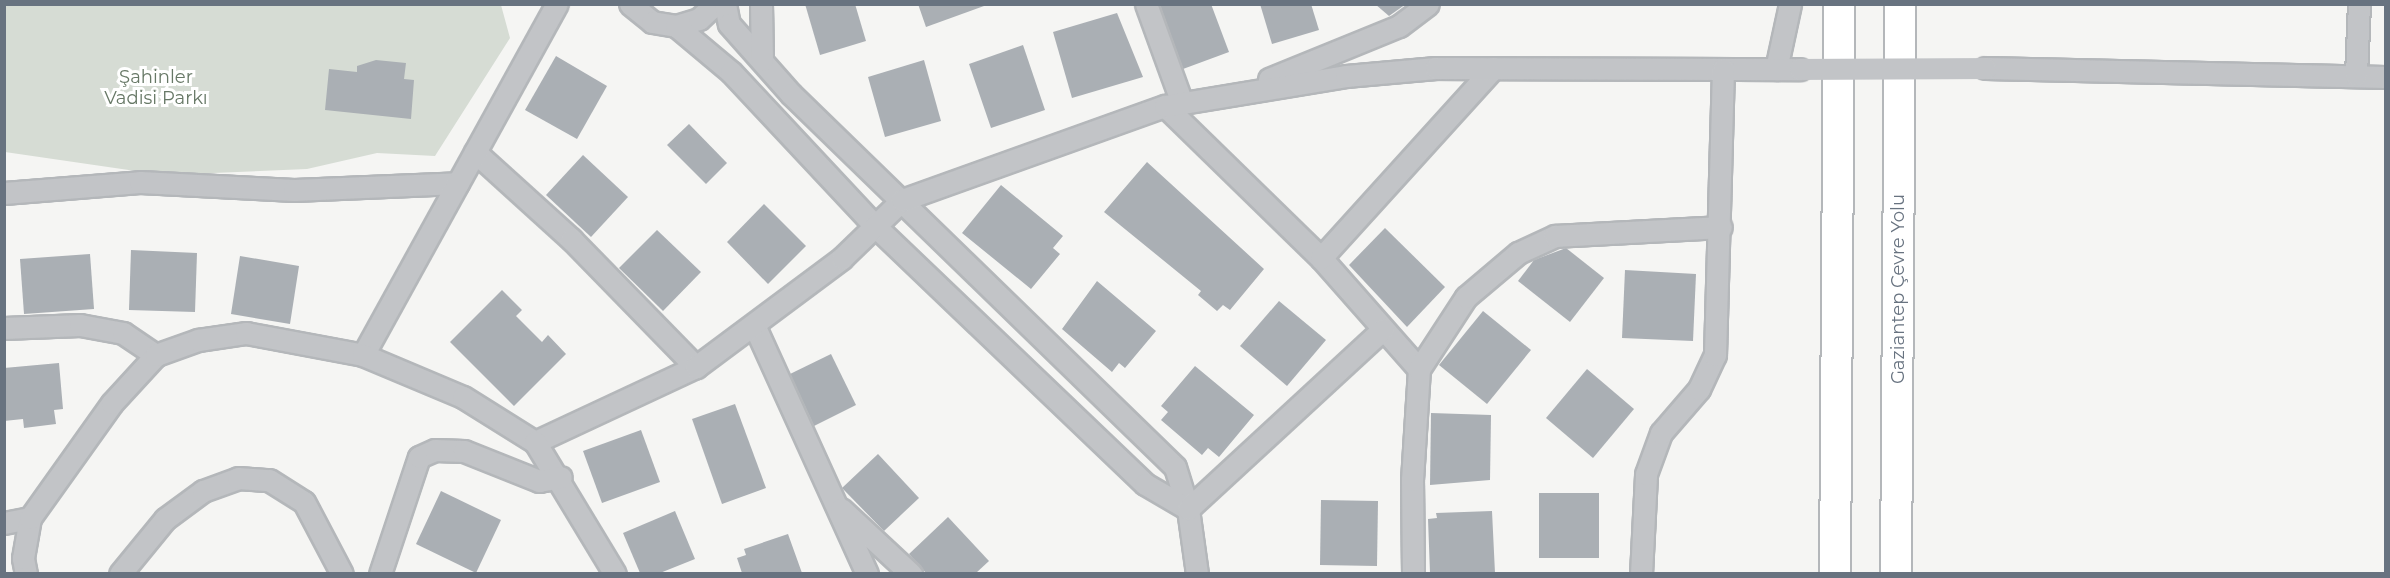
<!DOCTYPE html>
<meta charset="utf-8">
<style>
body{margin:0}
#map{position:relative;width:2390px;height:578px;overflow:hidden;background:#f5f5f3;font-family:Montserrat,sans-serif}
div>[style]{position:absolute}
.green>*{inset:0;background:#d6dcd4}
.building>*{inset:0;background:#aaafb4}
.roads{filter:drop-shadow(2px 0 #b4b7ba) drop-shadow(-2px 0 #b4b7ba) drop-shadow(0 2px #b4b7ba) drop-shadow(0 -2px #b4b7ba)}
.minor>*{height:21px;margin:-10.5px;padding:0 10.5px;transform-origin:10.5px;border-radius:10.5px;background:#c2c4c7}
.highway>*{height:30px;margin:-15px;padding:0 15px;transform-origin:15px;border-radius:15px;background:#fff}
.minor-bridge>*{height:21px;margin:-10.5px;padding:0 10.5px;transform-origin:10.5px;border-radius:10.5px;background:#c2c4c7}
span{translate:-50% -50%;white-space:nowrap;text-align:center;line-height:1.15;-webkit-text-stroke:6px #fff;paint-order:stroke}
.park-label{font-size:18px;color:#677866}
.street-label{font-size:18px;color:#687380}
.frame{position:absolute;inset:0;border:6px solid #687380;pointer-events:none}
</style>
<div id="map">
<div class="green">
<i style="clip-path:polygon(5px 5px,501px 5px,510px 38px,435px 156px,377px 153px,307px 169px,163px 175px,5px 152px)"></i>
</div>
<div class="building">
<i style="clip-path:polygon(805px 4px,855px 4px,866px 41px,820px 55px)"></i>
<i style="clip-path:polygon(918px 4px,983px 4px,984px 6px,926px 27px)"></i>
<i style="clip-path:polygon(1211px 4px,1229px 52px,1183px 69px,1160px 6px)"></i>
<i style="clip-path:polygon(1260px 4px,1311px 4px,1319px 30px,1272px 44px)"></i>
<i style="clip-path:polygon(1375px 4px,1406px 4px,1389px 16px)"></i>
<i style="clip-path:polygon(1117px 13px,1143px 77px,1072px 98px,1053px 32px)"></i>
<i style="clip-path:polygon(1023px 45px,1045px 110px,991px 128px,969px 64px)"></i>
<i style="clip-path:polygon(556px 56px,607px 86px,577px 139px,525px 110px)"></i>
<i style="clip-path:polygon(376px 60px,406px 63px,404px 79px,414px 80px,411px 119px,325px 110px,329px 69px,357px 72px,357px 66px)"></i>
<i style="clip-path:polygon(924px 60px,941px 121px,885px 137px,868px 77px)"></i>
<i style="clip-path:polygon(689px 124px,727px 163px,706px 184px,667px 145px)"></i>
<i style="clip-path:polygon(583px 155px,628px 197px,591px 237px,546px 195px)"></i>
<i style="clip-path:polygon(1147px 162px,1264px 269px,1230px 310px,1223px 305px,1217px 311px,1198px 295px,1201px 291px,1104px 212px)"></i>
<i style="clip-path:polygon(1001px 185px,1063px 236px,1053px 248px,1060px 254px,1031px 289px,962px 233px)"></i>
<i style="clip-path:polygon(764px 204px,806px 246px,768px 284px,727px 242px)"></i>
<i style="clip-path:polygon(1385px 228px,1445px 287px,1407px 327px,1349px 265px)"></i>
<i style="clip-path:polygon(657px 230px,701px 272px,663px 311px,619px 268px)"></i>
<i style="clip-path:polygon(1566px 248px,1604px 278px,1570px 322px,1518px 281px,1534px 260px)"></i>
<i style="clip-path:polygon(131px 250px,197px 253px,195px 312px,129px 310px)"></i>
<i style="clip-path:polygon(90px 254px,94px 309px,24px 314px,20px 259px)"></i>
<i style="clip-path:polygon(240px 256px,299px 266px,290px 324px,231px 314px)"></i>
<i style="clip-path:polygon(1625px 270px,1696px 274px,1693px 341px,1622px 338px)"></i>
<i style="clip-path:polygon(1097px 281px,1156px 331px,1125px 368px,1119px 363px,1112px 372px,1062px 329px)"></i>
<i style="clip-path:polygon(502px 290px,522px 310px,516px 316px,542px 342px,548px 335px,566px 354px,514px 406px,450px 342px)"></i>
<i style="clip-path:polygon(1279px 301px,1326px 340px,1287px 386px,1240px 346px)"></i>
<i style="clip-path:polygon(1483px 311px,1531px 350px,1487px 404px,1439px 365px)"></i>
<i style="clip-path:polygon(831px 354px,856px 405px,814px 426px,790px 374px)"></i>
<i style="clip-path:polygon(59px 363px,63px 409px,54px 410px,56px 424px,24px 428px,23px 419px,4px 421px,4px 368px)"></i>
<i style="clip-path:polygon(1195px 366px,1254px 415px,1219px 457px,1208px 448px,1202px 455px,1161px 420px,1168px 412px,1161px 406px)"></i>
<i style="clip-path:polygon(1587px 369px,1634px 409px,1593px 458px,1546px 418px)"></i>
<i style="clip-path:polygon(735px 404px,766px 488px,722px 504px,692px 419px)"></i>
<i style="clip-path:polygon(1431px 413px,1491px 415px,1490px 480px,1430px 485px)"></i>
<i style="clip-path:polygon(641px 430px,660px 482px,602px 503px,583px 451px)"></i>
<i style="clip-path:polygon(878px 454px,919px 498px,884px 531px,842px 488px)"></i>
<i style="clip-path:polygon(441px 491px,501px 520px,476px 573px,416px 544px)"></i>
<i style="clip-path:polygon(1539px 493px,1599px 493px,1599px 558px,1539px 558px)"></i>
<i style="clip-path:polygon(1321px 500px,1378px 501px,1377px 566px,1320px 565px)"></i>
<i style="clip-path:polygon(675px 511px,695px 559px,660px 573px,640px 573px,623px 533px)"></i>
<i style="clip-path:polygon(1492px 511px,1495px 573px,1430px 573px,1428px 519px,1437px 518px,1436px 513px)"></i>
<i style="clip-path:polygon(948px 517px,989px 561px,976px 573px,926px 573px,909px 554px)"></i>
<i style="clip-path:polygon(788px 534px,802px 573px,742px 573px,737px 558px,746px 555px,744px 549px)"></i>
</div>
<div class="roads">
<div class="minor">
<i style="left:630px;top:4px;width:28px;rotate:39deg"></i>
<i style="left:652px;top:22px;width:24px;rotate:9deg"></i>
<i style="left:676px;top:26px;width:24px;rotate:-17deg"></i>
<i style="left:699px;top:19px;width:22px;rotate:-43deg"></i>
<i style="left:725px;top:4px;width:20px;rotate:79deg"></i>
<i style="left:729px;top:24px;width:94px;rotate:48.5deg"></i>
<i style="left:791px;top:94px;width:535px;rotate:44.17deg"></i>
<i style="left:1175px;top:467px;width:44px;rotate:72.8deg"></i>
<i style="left:1188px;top:509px;width:66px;rotate:82.1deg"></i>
<i style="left:761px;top:4px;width:56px;rotate:89deg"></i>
<i style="left:1146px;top:4px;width:105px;rotate:70deg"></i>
<i style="left:676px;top:26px;width:72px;rotate:39.9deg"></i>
<i style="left:731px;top:72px;width:211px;rotate:46.9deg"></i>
<i style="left:875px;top:226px;width:373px;rotate:43.7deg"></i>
<i style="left:1145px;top:484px;width:50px;rotate:30.2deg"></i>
<i style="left:1985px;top:68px;width:401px;rotate:1.3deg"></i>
<i style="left:1776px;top:69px;width:66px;rotate:-77.8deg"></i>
<i style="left:2356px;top:75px;width:71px;rotate:-87.6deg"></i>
<i style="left:1269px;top:79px;width:140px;rotate:-22.2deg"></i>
<i style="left:1399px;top:26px;width:36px;rotate:-37deg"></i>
<i style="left:1165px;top:106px;width:218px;rotate:44.3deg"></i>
<i style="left:1321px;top:258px;width:148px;rotate:48.6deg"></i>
<i style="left:475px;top:152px;width:130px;rotate:42.2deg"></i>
<i style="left:571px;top:239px;width:179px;rotate:45.7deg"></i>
<i style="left:4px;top:193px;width:136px;rotate:-4.6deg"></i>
<i style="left:140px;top:182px;width:154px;rotate:3deg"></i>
<i style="left:294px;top:190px;width:164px;rotate:-2.4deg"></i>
<i style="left:1321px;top:258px;width:256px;rotate:-47.8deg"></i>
<i style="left:755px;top:327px;width:271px;rotate:65.6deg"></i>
<i style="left:4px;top:328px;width:76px;rotate:-2.3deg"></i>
<i style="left:80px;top:325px;width:44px;rotate:10.5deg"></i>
<i style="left:123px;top:333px;width:40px;rotate:34deg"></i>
<i style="left:363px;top:355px;width:401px;rotate:-61.1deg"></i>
<i style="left:535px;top:442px;width:178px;rotate:-25deg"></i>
<i style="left:696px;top:367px;width:182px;rotate:-36.7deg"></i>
<i style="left:842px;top:258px;width:83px;rotate:-44deg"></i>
<i style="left:902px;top:200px;width:279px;rotate:-19.7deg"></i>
<i style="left:1165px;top:106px;width:183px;rotate:-9.4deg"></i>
<i style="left:1346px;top:76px;width:90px;rotate:-5.1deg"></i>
<i style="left:1436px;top:68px;width:364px;rotate:0.2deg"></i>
<i style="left:841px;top:509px;width:96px;rotate:42.9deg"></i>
<i style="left:1188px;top:509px;width:265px;rotate:-42.7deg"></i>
<i style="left:4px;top:523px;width:26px;rotate:-11deg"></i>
<i style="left:26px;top:574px;width:16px;rotate:-101deg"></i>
<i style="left:23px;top:558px;width:41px;rotate:-80.1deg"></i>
<i style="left:30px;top:518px;width:141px;rotate:-54.5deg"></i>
<i style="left:112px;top:403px;width:65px;rotate:-47.5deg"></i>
<i style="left:156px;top:355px;width:45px;rotate:-19.7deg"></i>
<i style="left:198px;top:340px;width:49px;rotate:-8.3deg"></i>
<i style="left:246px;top:333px;width:119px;rotate:10.6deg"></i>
<i style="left:363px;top:355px;width:108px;rotate:22.8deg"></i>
<i style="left:463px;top:397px;width:85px;rotate:32deg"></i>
<i style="left:535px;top:442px;width:154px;rotate:58.8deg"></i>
<i style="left:120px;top:574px;width:71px;rotate:-50.7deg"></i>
<i style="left:165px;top:519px;width:47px;rotate:-36.4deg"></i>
<i style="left:203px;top:491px;width:37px;rotate:-20deg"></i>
<i style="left:238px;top:478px;width:31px;rotate:4deg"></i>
<i style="left:269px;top:480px;width:41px;rotate:32.2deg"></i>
<i style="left:304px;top:502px;width:81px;rotate:62.2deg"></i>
<i style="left:380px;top:574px;width:123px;rotate:-71.6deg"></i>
<i style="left:419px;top:457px;width:17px;rotate:-24deg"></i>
<i style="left:435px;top:450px;width:29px;rotate:2deg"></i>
<i style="left:464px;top:451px;width:81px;rotate:21.8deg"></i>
<i style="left:539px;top:481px;width:22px;rotate:-10deg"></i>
<i style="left:1413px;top:574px;width:94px;rotate:-90.6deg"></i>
<i style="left:1412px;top:480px;width:111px;rotate:-86.4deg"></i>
<i style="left:1419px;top:369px;width:86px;rotate:-56.9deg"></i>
<i style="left:1466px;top:297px;width:68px;rotate:-40.2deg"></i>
<i style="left:1518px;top:253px;width:41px;rotate:-24.7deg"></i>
<i style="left:1555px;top:236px;width:166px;rotate:-3.1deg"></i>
<i style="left:1641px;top:574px;width:100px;rotate:-87.1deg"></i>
<i style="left:1646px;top:474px;width:44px;rotate:-69.9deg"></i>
<i style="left:1661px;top:433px;width:58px;rotate:-49.2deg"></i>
<i style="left:1699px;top:389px;width:38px;rotate:-65deg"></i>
<i style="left:1715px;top:355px;width:286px;rotate:-88.4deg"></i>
</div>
<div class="highway">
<i style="left:1835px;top:574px;width:570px;rotate:-89.6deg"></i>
<i style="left:1896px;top:574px;width:570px;rotate:-89.6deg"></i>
</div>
</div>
<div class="minor-bridge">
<i style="left:1800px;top:69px;width:185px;rotate:-0.3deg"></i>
</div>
<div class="park-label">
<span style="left:156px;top:88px">Şahinler<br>Vadisi Parkı</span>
</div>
<div class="street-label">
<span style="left:1898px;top:289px;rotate:-90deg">Gaziantep Çevre Yolu</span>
</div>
<div class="frame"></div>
</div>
